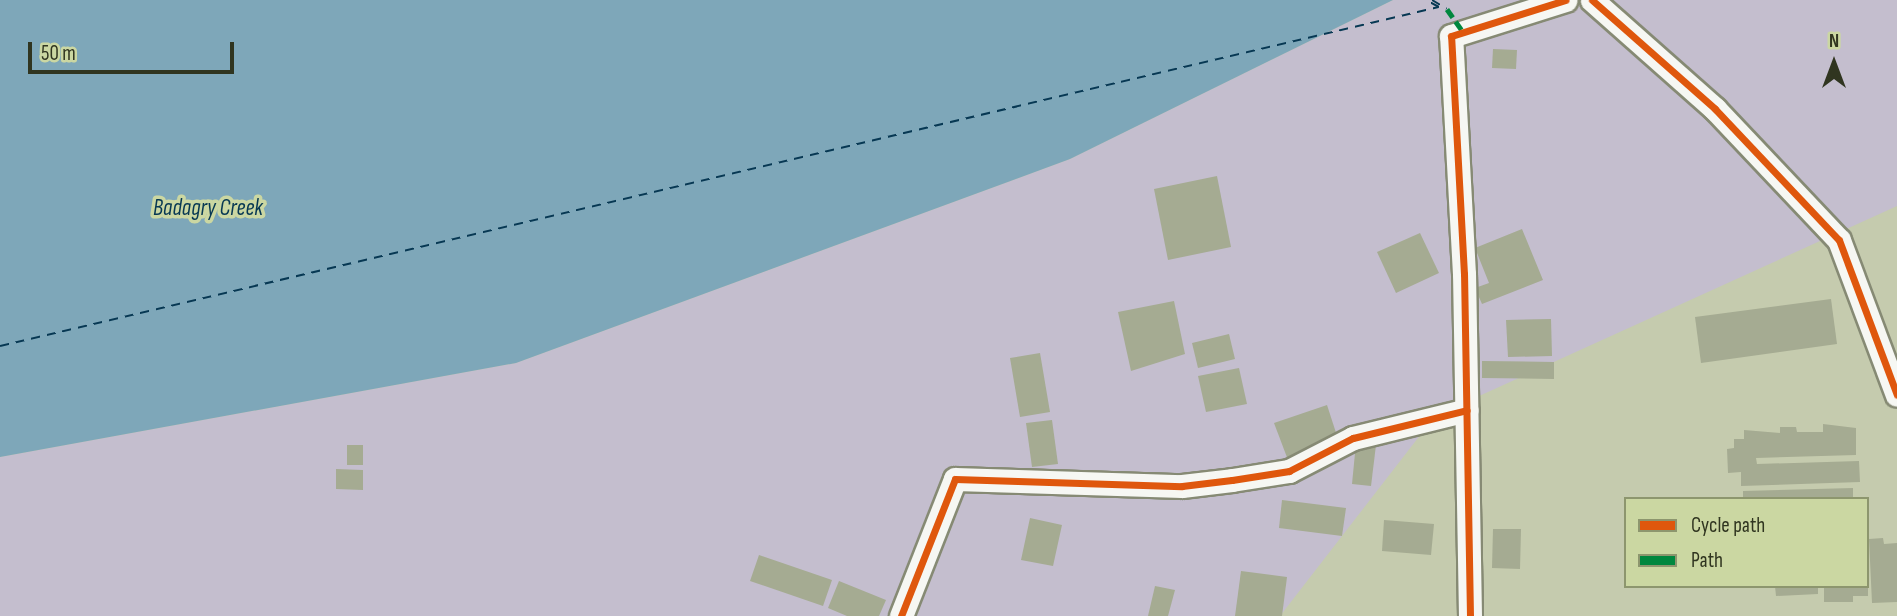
<!DOCTYPE html>
<style>
body{margin:0}
#map{position:relative;width:1897px;height:616px;overflow:hidden;background:#c5cbae;font-family:"Sofia Sans Condensed",sans-serif}
div>[style]{position:absolute}
.green>*{inset:0;background:#c4bece}
.water>*{inset:0;background:#7ea7b9}
.ferry>*{height:2px;margin-top:-1px;transform-origin:0;background:repeating-linear-gradient(90deg,#073853 0 9px,transparent 0 16px)}
.building>*{inset:0;background:#a5ab92}
.roads{filter:drop-shadow(2px 0 #868a74) drop-shadow(-2px 0 #868a74) drop-shadow(0 2px #868a74) drop-shadow(0 -2px #868a74)}
.minor>*{height:23px;margin:-11.5px;padding:0 11.5px;transform-origin:11.5px;border-radius:11.5px;background:#f6f7f3}
.quiet>*{height:5px;margin-top:-2.5px;transform-origin:0;background:repeating-linear-gradient(90deg,#00873e 0 10px,transparent 0 15px)}
.cycleway>*{height:7px;margin:-3.5px;padding:0 3.5px;transform-origin:3.5px;border-radius:3.5px;background:#df570d}
span{translate:-50% -50%;white-space:nowrap;text-align:center;line-height:1.15;-webkit-text-stroke:7px #cbd7a2;paint-order:stroke}
.water-label{font-size:23px;color:#073853;font-style:italic}
.legend{position:absolute;left:1624px;top:497px;width:245px;height:91px;box-sizing:border-box;background:#cbd7a2;border:2px solid #8d966e;margin:0;padding:9px 12px;list-style:none;font-size:21px;color:#303520}
.legend li{display:flex;align-items:center;gap:14px;height:35px}
.legend b{width:35px;border:2px solid #8d966e}
.north{position:absolute;left:1799px;top:28px;width:70px;height:70px;-webkit-text-stroke:5px #cbd7a2;paint-order:stroke;rotate:0deg;font-size:19px;font-weight:700;line-height:28px;text-align:center;color:#303520}
.north::after{content:'';display:block;margin:auto;width:24px;height:32px;background:#303520;clip-path:polygon(50% 0,100% 100%,50% 72%,0 100%)}
.scale{position:absolute;left:28px;top:42px;width:206px;height:32px;box-sizing:border-box;border:4px solid #303520;border-top:0;padding-left:9px;font-size:21px;line-height:24px;white-space:nowrap;color:#303520;-webkit-text-stroke:5px #cbd7a2;paint-order:stroke}
</style>
<div id="map">
<div class="green">
<i style="clip-path:polygon(1393px 0,1897px 0,1897px 206px,1435px 416px,1280px 616px,0 616px,0 457px,516px 363px,1070px 159px)"></i>
</div>
<div class="water">
<i style="clip-path:polygon(0 0,1393px 0,1070px 159px,516px 363px,0 457px)"></i>
</div>
<div class="ferry">
<i style="left:1432px;top:0;width:17px;rotate:31deg"></i>
<i style="left:0;top:346px;width:1478px;rotate:-13.26deg"></i>
<i style="left:1439px;top:7px;width:15px;rotate:-152deg"></i>
</div>
<div class="building">
<i style="clip-path:polygon(1493px 49px,1517px 50px,1516px 69px,1492px 68px)"></i>
<i style="clip-path:polygon(1217px 176px,1231px 247px,1168px 260px,1154px 189px)"></i>
<i style="clip-path:polygon(1522px 229px,1543px 280px,1482px 304px,1475px 288px,1489px 283px,1475px 248px)"></i>
<i style="clip-path:polygon(1420px 233px,1439px 273px,1396px 293px,1377px 252px)"></i>
<i style="clip-path:polygon(1831px 299px,1837px 344px,1701px 363px,1695px 317px)"></i>
<i style="clip-path:polygon(1174px 301px,1185px 354px,1131px 371px,1118px 312px)"></i>
<i style="clip-path:polygon(1551px 319px,1552px 356px,1508px 357px,1506px 320px)"></i>
<i style="clip-path:polygon(1229px 334px,1235px 359px,1198px 368px,1192px 343px)"></i>
<i style="clip-path:polygon(1040px 353px,1050px 412px,1020px 417px,1010px 358px)"></i>
<i style="clip-path:polygon(1482px 361px,1554px 362px,1554px 379px,1482px 378px)"></i>
<i style="clip-path:polygon(1239px 368px,1247px 404px,1206px 412px,1198px 376px)"></i>
<i style="clip-path:polygon(1327px 405px,1339px 442px,1288px 460px,1274px 423px)"></i>
<i style="clip-path:polygon(1052px 420px,1058px 464px,1032px 467px,1026px 423px)"></i>
<i style="clip-path:polygon(1823px 424px,1856px 428px,1856px 455px,1756px 458px,1757px 464px,1859px 461px,1860px 482px,1741px 486px,1741px 472px,1728px 473px,1727px 449px,1734px 448px,1734px 439px,1744px 439px,1744px 430px,1780px 433px,1780px 427px,1796px 427px,1797px 432px,1823px 432px)"></i>
<i style="clip-path:polygon(1356px 443px,1376px 445px,1371px 486px,1352px 484px)"></i>
<i style="clip-path:polygon(347px 445px,363px 445px,363px 465px,347px 465px)"></i>
<i style="clip-path:polygon(336px 469px,363px 470px,363px 490px,336px 489px)"></i>
<i style="clip-path:polygon(1853px 488px,1853px 499px,1743px 499px,1743px 491px)"></i>
<i style="clip-path:polygon(1282px 500px,1346px 508px,1342px 536px,1279px 528px)"></i>
<i style="clip-path:polygon(1030px 518px,1062px 525px,1053px 566px,1021px 560px)"></i>
<i style="clip-path:polygon(1384px 520px,1434px 524px,1431px 555px,1382px 551px)"></i>
<i style="clip-path:polygon(1493px 529px,1521px 529px,1520px 569px,1492px 568px)"></i>
<i style="clip-path:polygon(1883px 538px,1884px 544px,1897px 543px,1897px 602px,1872px 603px,1869px 539px)"></i>
<i style="clip-path:polygon(759px 555px,832px 580px,823px 606px,750px 581px)"></i>
<i style="clip-path:polygon(1241px 571px,1287px 577px,1282px 616px,1235px 616px)"></i>
<i style="clip-path:polygon(839px 581px,886px 600px,879px 616px,847px 616px,828px 608px)"></i>
<i style="clip-path:polygon(1155px 586px,1175px 590px,1168px 616px,1148px 616px)"></i>
<i style="clip-path:polygon(1775px 586px,1818px 586px,1818px 594px,1776px 596px)"></i>
<i style="clip-path:polygon(1824px 586px,1868px 586px,1868px 596px,1853px 596px,1853px 602px,1824px 602px)"></i>
</div>
<div class="roads">
<div class="minor">
<i style="left:1592px;top:0;width:164px;rotate:41.5deg"></i>
<i style="left:1715px;top:109px;width:180px;rotate:46.6deg"></i>
<i style="left:1839px;top:240px;width:165px;rotate:69.5deg"></i>
<i style="left:901px;top:616px;width:147px;rotate:-68.5deg"></i>
<i style="left:955px;top:479px;width:227px;rotate:1.8deg"></i>
<i style="left:1182px;top:486px;width:50px;rotate:-6.8deg"></i>
<i style="left:1232px;top:480px;width:58px;rotate:-9deg"></i>
<i style="left:1289px;top:471px;width:72px;rotate:-27.3deg"></i>
<i style="left:1353px;top:438px;width:117px;rotate:-13.8deg"></i>
<i style="left:1470px;top:616px;width:342px;rotate:-91deg"></i>
<i style="left:1464px;top:274px;width:238px;rotate:-93.1deg"></i>
<i style="left:1451px;top:36px;width:120px;rotate:-17.5deg"></i>
</div>
</div>
<div class="quiet">
<i style="left:1447px;top:9px;width:28px;rotate:55deg"></i>
</div>
<div class="cycleway">
<i style="left:1592px;top:0;width:164px;rotate:41.5deg"></i>
<i style="left:1715px;top:109px;width:180px;rotate:46.6deg"></i>
<i style="left:1839px;top:240px;width:165px;rotate:69.5deg"></i>
<i style="left:901px;top:616px;width:147px;rotate:-68.5deg"></i>
<i style="left:955px;top:479px;width:227px;rotate:1.8deg"></i>
<i style="left:1182px;top:486px;width:50px;rotate:-6.8deg"></i>
<i style="left:1232px;top:480px;width:58px;rotate:-9deg"></i>
<i style="left:1289px;top:471px;width:72px;rotate:-27.3deg"></i>
<i style="left:1353px;top:438px;width:117px;rotate:-13.8deg"></i>
<i style="left:1470px;top:616px;width:342px;rotate:-91deg"></i>
<i style="left:1464px;top:274px;width:238px;rotate:-93.1deg"></i>
<i style="left:1451px;top:36px;width:120px;rotate:-17.5deg"></i>
</div>
<div class="water-label">
<span style="left:208px;top:208px">Badagry Creek</span>
</div>
<ul class="legend">
<li><b style="height:9px;background:#df570d"></b>Cycle path</li>
<li><b style="height:9px;background:#00873e"></b>Path</li>
</ul>
<div class="north">N</div>
<div class="scale">50 m</div>
</div>
